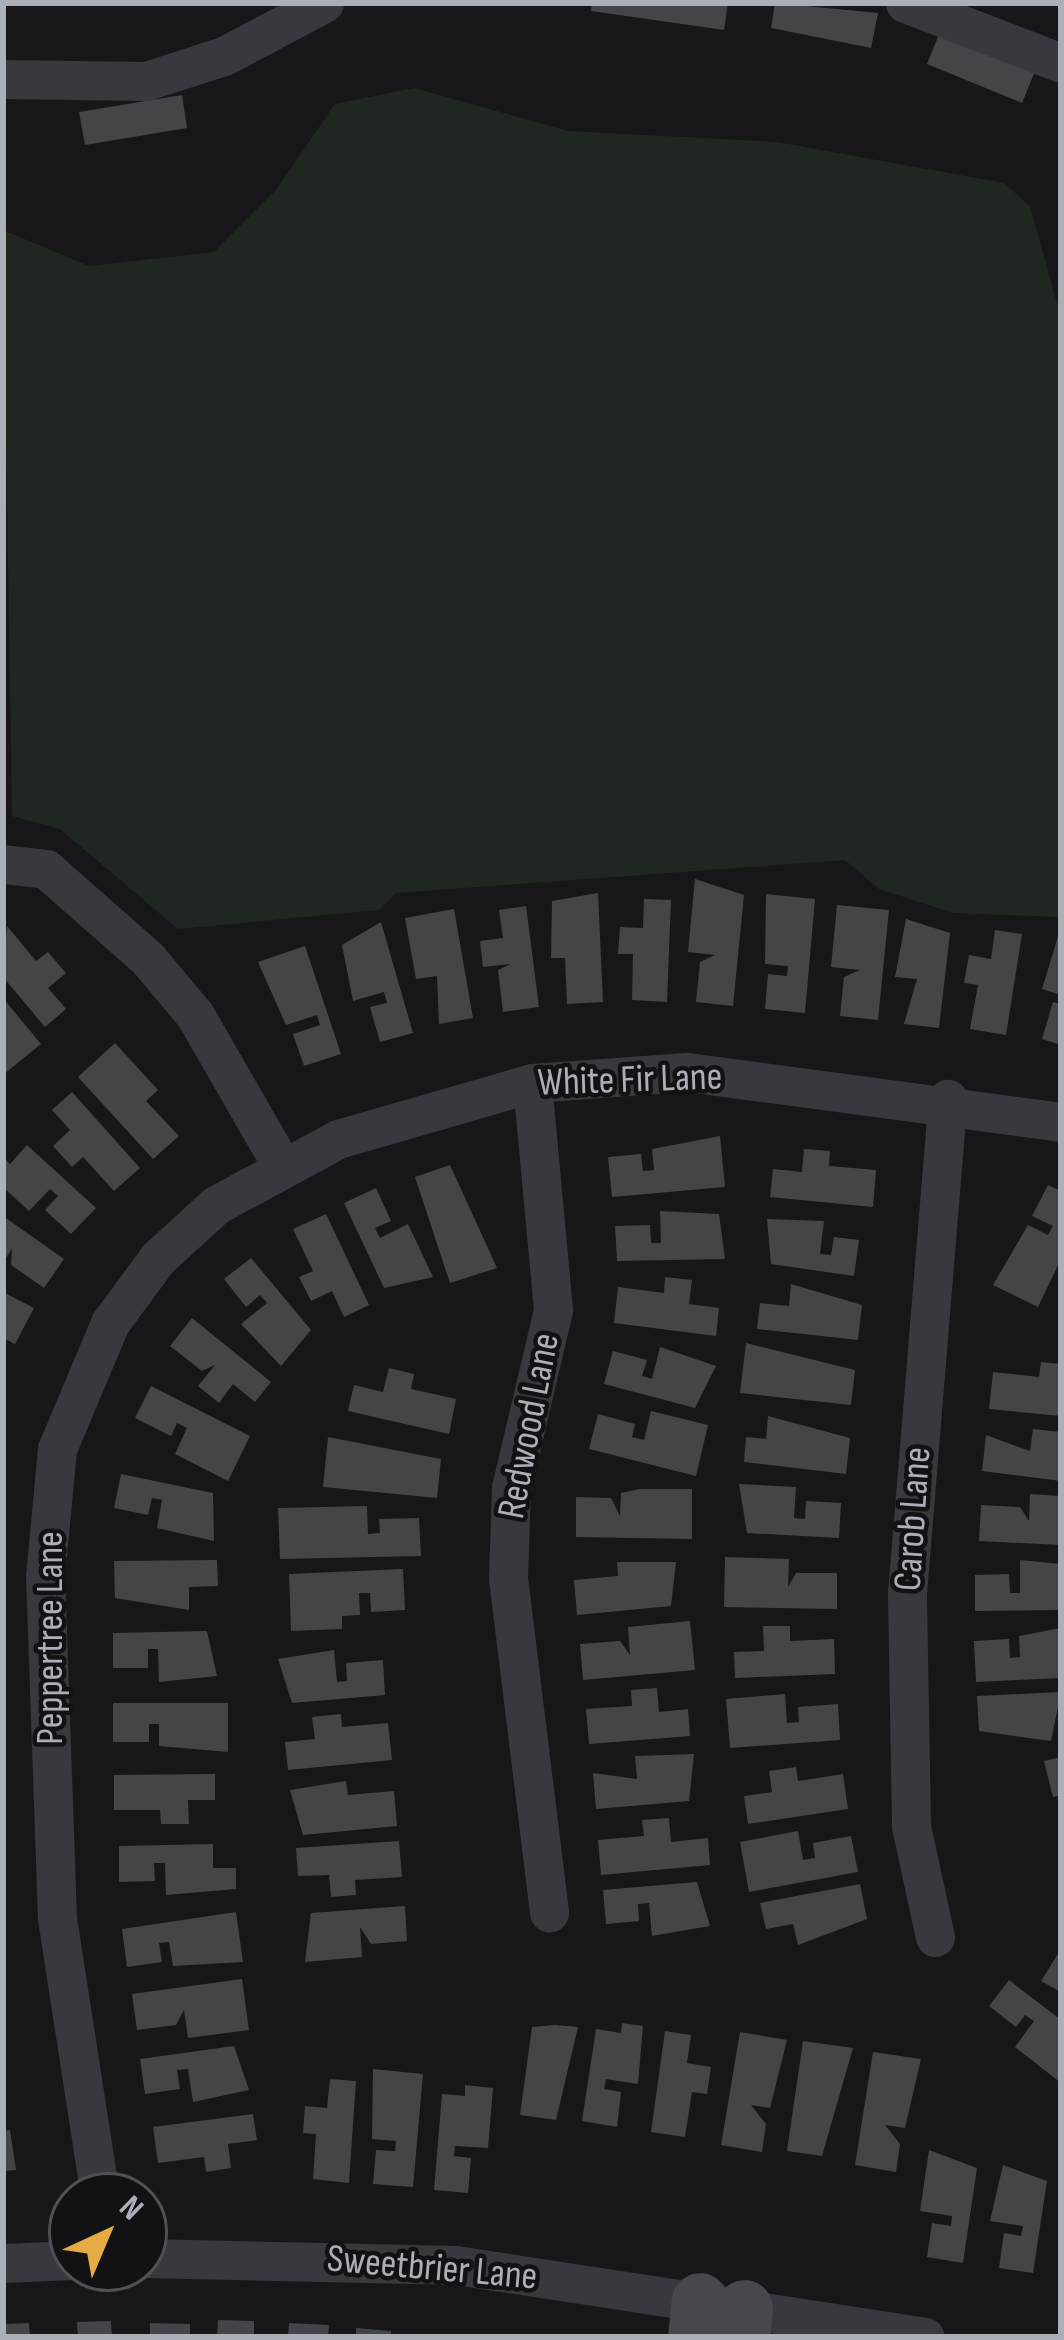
<!DOCTYPE html>
<style>
body{margin:0}
#map{position:relative;width:1064px;height:2340px;overflow:hidden;background:#171719;font-family:"Sofia Sans Condensed",sans-serif}
div>[style]{position:absolute}
.green>*{inset:0;background:#202720}
.building>*{inset:0;background:#444549}
.street>*{height:39px;margin:-19.5px;padding:0 19.5px;transform-origin:19.5px;border-radius:19.5px;background:#38393e}
.secondary>*{height:57px;margin:-28.5px;padding:0 28.5px;transform-origin:28.5px;border-radius:28.5px;background:#47484e}
span{translate:-50% -50%;white-space:nowrap;text-align:center;line-height:1.15;-webkit-text-stroke:9px #121214;paint-order:stroke}
.street-label{font-size:39px;color:#aaafb8}
.frame{position:absolute;inset:0;border:6px solid #aaafb8;pointer-events:none}
.north{position:absolute;left:48px;top:2172px;width:120px;height:120px;box-sizing:border-box;background:#121214;border:3px solid #4f5156;border-radius:50%;rotate:44deg;font-size:33px;font-weight:700;line-height:48px;text-align:center;color:#aaafb8}
.north::after{content:'';display:block;margin:auto;width:42px;height:54px;background:#e5ac43;clip-path:polygon(50% 0,100% 100%,50% 72%,0 100%)}
</style>
<div id="map">
<div class="green">
<i style="clip-path:polygon(414px 88px,568px 131px,777px 142px,1004px 183px,1030px 206px,1061px 318px,1061px 917px,953px 913px,879px 889px,845px 860px,396px 893px,379px 910px,178px 929px,60px 829px,12px 816px,3px 230px,89px 266px,214px 252px,276px 190px,335px 104px)"></i>
</div>
<div class="building">
<i style="clip-path:polygon(592px 3px,728px 3px,724px 30px,591px 11px)"></i>
<i style="clip-path:polygon(775px 3px,878px 13px,871px 48px,771px 28px)"></i>
<i style="clip-path:polygon(940px 32px,1035px 71px,1022px 103px,927px 64px)"></i>
<i style="clip-path:polygon(182px 95px,187px 128px,85px 145px,79px 112px)"></i>
<i style="clip-path:polygon(695px 879px,744px 895px,733px 1006px,696px 1002px,700px 962px,715px 955px,688px 952px)"></i>
<i style="clip-path:polygon(598px 893px,603px 1002px,567px 1004px,565px 958px,551px 958px,552px 901px)"></i>
<i style="clip-path:polygon(766px 894px,815px 899px,805px 1013px,765px 1009px,768px 974px,787px 976px,788px 966px,765px 964px)"></i>
<i style="clip-path:polygon(644px 899px,671px 900px,667px 1002px,632px 1000px,633px 954px,618px 954px,620px 927px,643px 928px)"></i>
<i style="clip-path:polygon(837px 905px,889px 910px,878px 1020px,840px 1016px,844px 977px,860px 970px,831px 967px)"></i>
<i style="clip-path:polygon(526px 906px,539px 1007px,503px 1012px,498px 970px,511px 964px,483px 967px,480px 941px,503px 938px,499px 910px)"></i>
<i style="clip-path:polygon(454px 909px,473px 1018px,439px 1024px,437px 976px,416px 979px,405px 918px)"></i>
<i style="clip-path:polygon(906px 919px,950px 933px,939px 1028px,904px 1024px,917px 979px,895px 977px)"></i>
<i style="clip-path:polygon(381px 922px,413px 1033px,380px 1042px,370px 1007px,387px 1003px,384px 992px,353px 1001px,342px 945px)"></i>
<i style="clip-path:polygon(7px 926px,36px 961px,48px 952px,66px 973px,48px 988px,66px 1009px,45px 1027px,3px 977px)"></i>
<i style="clip-path:polygon(995px 930px,1022px 934px,1006px 1035px,970px 1029px,978px 985px,964px 983px,969px 955px,991px 959px)"></i>
<i style="clip-path:polygon(1060px 930px,1061px 931px,1061px 995px,1042px 989px)"></i>
<i style="clip-path:polygon(305px 946px,341px 1054px,304px 1066px,293px 1034px,320px 1025px,317px 1015px,286px 1025px,258px 962px)"></i>
<i style="clip-path:polygon(3px 998px,41px 1044px,3px 1075px)"></i>
<i style="clip-path:polygon(1053px 1002px,1061px 1004px,1061px 1045px,1042px 1039px)"></i>
<i style="clip-path:polygon(115px 1043px,158px 1090px,146px 1101px,179px 1136px,153px 1159px,78px 1077px)"></i>
<i style="clip-path:polygon(72px 1092px,140px 1168px,114px 1191px,83px 1157px,72px 1167px,53px 1146px,70px 1130px,52px 1110px)"></i>
<i style="clip-path:polygon(720px 1136px,725px 1187px,612px 1197px,608px 1157px,641px 1154px,643px 1171px,654px 1170px,652px 1149px)"></i>
<i style="clip-path:polygon(27px 1145px,96px 1208px,71px 1234px,45px 1210px,58px 1196px,50px 1189px,29px 1211px,3px 1187px,3px 1157px,10px 1164px)"></i>
<i style="clip-path:polygon(804px 1149px,830px 1151px,829px 1166px,876px 1170px,873px 1207px,770px 1197px,773px 1169px,802px 1172px)"></i>
<i style="clip-path:polygon(450px 1165px,497px 1268px,450px 1283px,415px 1177px)"></i>
<i style="clip-path:polygon(1048px 1185px,1061px 1191px,1061px 1259px,1038px 1307px,993px 1285px,1028px 1225px,1048px 1235px,1053px 1226px,1032px 1216px)"></i>
<i style="clip-path:polygon(376px 1188px,391px 1221px,375px 1228px,380px 1238px,408px 1224px,433px 1277px,384px 1288px,344px 1203px)"></i>
<i style="clip-path:polygon(660px 1211px,719px 1214px,725px 1259px,617px 1261px,615px 1226px,650px 1225px,651px 1243px,661px 1243px)"></i>
<i style="clip-path:polygon(326px 1214px,369px 1305px,344px 1317px,332px 1291px,311px 1301px,299px 1277px,313px 1271px,293px 1229px)"></i>
<i style="clip-path:polygon(3px 1216px,64px 1259px,44px 1288px,11px 1265px,12px 1249px,3px 1262px)"></i>
<i style="clip-path:polygon(767px 1219px,824px 1221px,820px 1254px,831px 1255px,834px 1237px,859px 1240px,854px 1276px,771px 1264px)"></i>
<i style="clip-path:polygon(251px 1258px,311px 1330px,281px 1366px,241px 1324px,267px 1303px,260px 1295px,246px 1307px,224px 1279px)"></i>
<i style="clip-path:polygon(665px 1277px,692px 1280px,689px 1304px,719px 1308px,716px 1336px,614px 1323px,618px 1287px,664px 1293px)"></i>
<i style="clip-path:polygon(791px 1284px,862px 1305px,858px 1340px,757px 1329px,760px 1303px,789px 1306px)"></i>
<i style="clip-path:polygon(3px 1292px,34px 1308px,15px 1344px,3px 1338px)"></i>
<i style="clip-path:polygon(192px 1318px,271px 1382px,255px 1402px,233px 1384px,219px 1403px,198px 1386px,215px 1365px,202px 1371px,170px 1346px)"></i>
<i style="clip-path:polygon(746px 1343px,855px 1370px,851px 1405px,740px 1393px)"></i>
<i style="clip-path:polygon(660px 1347px,716px 1366px,695px 1408px,604px 1384px,613px 1351px,647px 1360px,642px 1376px,652px 1379px)"></i>
<i style="clip-path:polygon(1041px 1362px,1061px 1364px,1061px 1416px,989px 1409px,993px 1372px,1039px 1377px)"></i>
<i style="clip-path:polygon(389px 1368px,414px 1374px,411px 1389px,456px 1399px,449px 1434px,348px 1411px,354px 1385px,383px 1392px)"></i>
<i style="clip-path:polygon(151px 1386px,250px 1436px,228px 1481px,175px 1454px,187px 1428px,177px 1423px,171px 1436px,135px 1418px)"></i>
<i style="clip-path:polygon(651px 1411px,708px 1425px,696px 1476px,589px 1449px,598px 1414px,635px 1424px,632px 1437px,644px 1440px)"></i>
<i style="clip-path:polygon(768px 1416px,850px 1438px,846px 1474px,744px 1462px,746px 1437px,766px 1439px)"></i>
<i style="clip-path:polygon(1033px 1429px,1061px 1432px,1061px 1481px,982px 1471px,986px 1435px,1030px 1451px)"></i>
<i style="clip-path:polygon(328px 1437px,441px 1459px,437px 1498px,323px 1487px)"></i>
<i style="clip-path:polygon(121px 1474px,213px 1493px,214px 1541px,157px 1528px,162px 1500px,152px 1498px,148px 1515px,114px 1508px)"></i>
<i style="clip-path:polygon(739px 1484px,796px 1487px,794px 1518px,805px 1519px,806px 1501px,841px 1503px,839px 1538px,747px 1533px)"></i>
<i style="clip-path:polygon(640px 1489px,692px 1489px,692px 1539px,576px 1537px,576px 1497px,611px 1498px,620px 1516px,621px 1493px)"></i>
<i style="clip-path:polygon(1030px 1494px,1061px 1496px,1061px 1545px,979px 1541px,981px 1505px,1020px 1507px,1029px 1521px)"></i>
<i style="clip-path:polygon(367px 1506px,368px 1534px,380px 1533px,379px 1519px,419px 1518px,421px 1556px,280px 1559px,278px 1508px)"></i>
<i style="clip-path:polygon(725px 1557px,789px 1559px,788px 1587px,796px 1573px,837px 1573px,837px 1609px,724px 1607px)"></i>
<i style="clip-path:polygon(217px 1560px,218px 1586px,189px 1587px,189px 1610px,115px 1598px,114px 1561px)"></i>
<i style="clip-path:polygon(1020px 1560px,1061px 1564px,1061px 1610px,975px 1611px,975px 1575px,1009px 1574px,1010px 1593px,1020px 1593px)"></i>
<i style="clip-path:polygon(617px 1562px,676px 1562px,671px 1606px,577px 1615px,574px 1580px,618px 1576px)"></i>
<i style="clip-path:polygon(403px 1569px,405px 1610px,371px 1612px,370px 1593px,359px 1593px,360px 1615px,342px 1616px,342px 1629px,291px 1631px,289px 1574px)"></i>
<i style="clip-path:polygon(690px 1621px,695px 1670px,583px 1680px,580px 1644px,620px 1641px,630px 1655px,628px 1627px)"></i>
<i style="clip-path:polygon(763px 1626px,790px 1626px,790px 1641px,834px 1639px,835px 1674px,735px 1678px,734px 1652px,764px 1651px)"></i>
<i style="clip-path:polygon(1061px 1628px,1061px 1678px,976px 1682px,974px 1641px,1009px 1639px,1010px 1658px,1020px 1657px,1019px 1636px)"></i>
<i style="clip-path:polygon(207px 1631px,217px 1676px,159px 1682px,158px 1649px,148px 1649px,148px 1668px,113px 1668px,113px 1633px)"></i>
<i style="clip-path:polygon(334px 1650px,337px 1682px,347px 1681px,346px 1663px,383px 1660px,385px 1695px,292px 1703px,278px 1659px)"></i>
<i style="clip-path:polygon(657px 1688px,659px 1712px,688px 1709px,690px 1736px,589px 1744px,586px 1709px,632px 1706px,631px 1690px)"></i>
<i style="clip-path:polygon(1061px 1692px,1051px 1741px,979px 1731px,977px 1696px)"></i>
<i style="clip-path:polygon(785px 1694px,787px 1723px,799px 1722px,798px 1707px,838px 1704px,840px 1740px,730px 1748px,726px 1699px)"></i>
<i style="clip-path:polygon(113px 1703px,228px 1703px,228px 1752px,159px 1746px,159px 1724px,149px 1724px,149px 1742px,113px 1742px)"></i>
<i style="clip-path:polygon(341px 1714px,342px 1727px,388px 1723px,392px 1760px,288px 1770px,285px 1742px,315px 1739px,312px 1717px)"></i>
<i style="clip-path:polygon(694px 1754px,689px 1801px,596px 1809px,593px 1773px,637px 1779px,635px 1756px)"></i>
<i style="clip-path:polygon(1061px 1757px,1061px 1795px,1053px 1797px,1044px 1761px)"></i>
<i style="clip-path:polygon(796px 1767px,798px 1781px,843px 1774px,848px 1809px,748px 1824px,744px 1796px,772px 1792px,769px 1771px)"></i>
<i style="clip-path:polygon(215px 1774px,215px 1800px,188px 1800px,189px 1824px,161px 1824px,160px 1810px,114px 1810px,114px 1775px)"></i>
<i style="clip-path:polygon(346px 1781px,348px 1795px,394px 1791px,397px 1826px,303px 1835px,290px 1790px)"></i>
<i style="clip-path:polygon(669px 1818px,671px 1842px,708px 1838px,710px 1865px,601px 1875px,598px 1840px,644px 1836px,642px 1820px)"></i>
<i style="clip-path:polygon(798px 1831px,803px 1860px,815px 1858px,813px 1843px,851px 1836px,858px 1872px,749px 1892px,740px 1842px)"></i>
<i style="clip-path:polygon(399px 1841px,402px 1877px,355px 1880px,356px 1895px,331px 1897px,329px 1875px,298px 1876px,296px 1848px)"></i>
<i style="clip-path:polygon(213px 1844px,213px 1868px,236px 1868px,236px 1889px,166px 1895px,165px 1863px,154px 1863px,155px 1881px,119px 1882px,119px 1846px)"></i>
<i style="clip-path:polygon(697px 1882px,710px 1926px,652px 1936px,649px 1903px,638px 1904px,639px 1921px,606px 1924px,603px 1890px)"></i>
<i style="clip-path:polygon(860px 1884px,867px 1919px,798px 1945px,793px 1924px,766px 1929px,760px 1903px)"></i>
<i style="clip-path:polygon(405px 1906px,407px 1941px,371px 1944px,360px 1927px,362px 1957px,305px 1962px,311px 1913px)"></i>
<i style="clip-path:polygon(236px 1912px,243px 1962px,173px 1966px,169px 1942px,159px 1943px,162px 1962px,127px 1967px,122px 1929px)"></i>
<i style="clip-path:polygon(1061px 1949px,1061px 1992px,1041px 1981px)"></i>
<i style="clip-path:polygon(242px 1979px,249px 2030px,188px 2038px,184px 2010px,176px 2025px,137px 2030px,132px 1994px)"></i>
<i style="clip-path:polygon(1009px 1980px,1061px 2020px,1061px 2083px,1015px 2047px,1034px 2021px,1025px 2015px,1016px 2027px,989px 2006px)"></i>
<i style="clip-path:polygon(622px 2023px,643px 2026px,638px 2084px,606px 2079px,604px 2089px,621px 2092px,617px 2127px,582px 2121px,596px 2029px,621px 2033px)"></i>
<i style="clip-path:polygon(555px 2025px,578px 2027px,556px 2120px,520px 2115px,532px 2027px)"></i>
<i style="clip-path:polygon(665px 2031px,691px 2035px,687px 2063px,711px 2067px,707px 2094px,692px 2092px,685px 2137px,651px 2132px)"></i>
<i style="clip-path:polygon(740px 2032px,787px 2040px,770px 2108px,751px 2105px,766px 2124px,762px 2152px,721px 2145px)"></i>
<i style="clip-path:polygon(803px 2041px,853px 2048px,822px 2156px,787px 2151px)"></i>
<i style="clip-path:polygon(234px 2046px,249px 2090px,193px 2102px,188px 2069px,177px 2070px,180px 2089px,145px 2094px,140px 2059px)"></i>
<i style="clip-path:polygon(873px 2052px,921px 2059px,905px 2128px,885px 2125px,900px 2144px,896px 2172px,855px 2165px)"></i>
<i style="clip-path:polygon(373px 2069px,423px 2074px,413px 2187px,373px 2184px,376px 2150px,395px 2151px,396px 2141px,372px 2139px)"></i>
<i style="clip-path:polygon(330px 2079px,356px 2081px,349px 2183px,313px 2179px,316px 2134px,303px 2133px,305px 2106px,327px 2108px)"></i>
<i style="clip-path:polygon(465px 2085px,493px 2088px,488px 2148px,455px 2146px,454px 2156px,471px 2158px,468px 2193px,434px 2190px,442px 2094px,465px 2096px)"></i>
<i style="clip-path:polygon(253px 2114px,257px 2140px,228px 2144px,231px 2168px,206px 2172px,204px 2157px,158px 2163px,153px 2127px)"></i>
<i style="clip-path:polygon(10px 2130px,16px 2170px,3px 2171px,3px 2131px)"></i>
<i style="clip-path:polygon(929px 2150px,977px 2168px,963px 2263px,927px 2257px,932px 2223px,951px 2226px,952px 2216px,920px 2211px)"></i>
<i style="clip-path:polygon(1003px 2165px,1047px 2181px,1033px 2273px,999px 2268px,1004px 2233px,1021px 2236px,1023px 2226px,990px 2221px)"></i>
<i style="clip-path:polygon(218px 2320px,254px 2321px,254px 2337px,217px 2337px)"></i>
<i style="clip-path:polygon(111px 2321px,112px 2337px,78px 2337px,77px 2322px)"></i>
<i style="clip-path:polygon(29px 2323px,30px 2337px,3px 2337px,3px 2324px)"></i>
<i style="clip-path:polygon(150px 2323px,190px 2324px,190px 2337px,150px 2337px)"></i>
<i style="clip-path:polygon(289px 2323px,329px 2325px,328px 2337px,288px 2337px)"></i>
<i style="clip-path:polygon(356px 2328px,391px 2331px,391px 2337px,356px 2337px)"></i>
</div>
<div class="street">
<i style="left:905px;top:3px;width:167px;rotate:21deg"></i>
<i style="left:3px;top:79px;width:143px;rotate:0.8deg"></i>
<i style="left:146px;top:81px;width:82px;rotate:-17.8deg"></i>
<i style="left:224px;top:56px;width:113px;rotate:-27.9deg"></i>
<i style="left:3px;top:864px;width:43px;rotate:6.6deg"></i>
<i style="left:46px;top:869px;width:136px;rotate:41.4deg"></i>
<i style="left:148px;top:959px;width:73px;rotate:50deg"></i>
<i style="left:195px;top:1015px;width:174px;rotate:60.1deg"></i>
<i style="left:532px;top:1083px;width:228px;rotate:84.7deg"></i>
<i style="left:553px;top:1310px;width:182px;rotate:103.3deg"></i>
<i style="left:511px;top:1487px;width:91px;rotate:91.9deg"></i>
<i style="left:508px;top:1578px;width:337px;rotate:83deg"></i>
<i style="left:935px;top:1937px;width:114px;rotate:-102.2deg"></i>
<i style="left:911px;top:1826px;width:233px;rotate:-91deg"></i>
<i style="left:907px;top:1593px;width:496px;rotate:-85.3deg"></i>
<i style="left:100px;top:2196px;width:281px;rotate:-98.8deg"></i>
<i style="left:57px;top:1918px;width:342px;rotate:-92deg"></i>
<i style="left:45px;top:1576px;width:128px;rotate:-84.6deg"></i>
<i style="left:57px;top:1449px;width:137px;rotate:-67.2deg"></i>
<i style="left:110px;top:1323px;width:81px;rotate:-53.6deg"></i>
<i style="left:158px;top:1258px;width:79px;rotate:-42.4deg"></i>
<i style="left:216px;top:1205px;width:139px;rotate:-28.4deg"></i>
<i style="left:338px;top:1139px;width:202px;rotate:-16.1deg"></i>
<i style="left:532px;top:1083px;width:155px;rotate:-4.1deg"></i>
<i style="left:687px;top:1072px;width:377px;rotate:7.6deg"></i>
<i style="left:144px;top:2258px;width:312px;rotate:1.3deg"></i>
<i style="left:456px;top:2265px;width:474px;rotate:8.7deg"></i>
<i style="left:3px;top:2263px;width:69px;rotate:-2.5deg"></i>
</div>
<div class="secondary">
<i style="left:696px;top:2337px;width:36px;rotate:-84deg"></i>
<i style="left:741px;top:2337px;width:29px;rotate:-84deg"></i>
</div>
<div class="street-label">
<span style="left:630px;top:1081px;rotate:-2deg">White Fir Lane</span>
<span style="left:530px;top:1426px;rotate:-79deg">Redwood Lane</span>
<span style="left:914px;top:1519px;rotate:-86deg">Carob Lane</span>
<span style="left:51px;top:1638px;rotate:-90deg">Peppertree Lane</span>
<span style="left:432px;top:2269px;rotate:5deg">Sweetbrier Lane</span>
</div>
<div class="frame"></div>
<div class="north">N</div>
</div>
